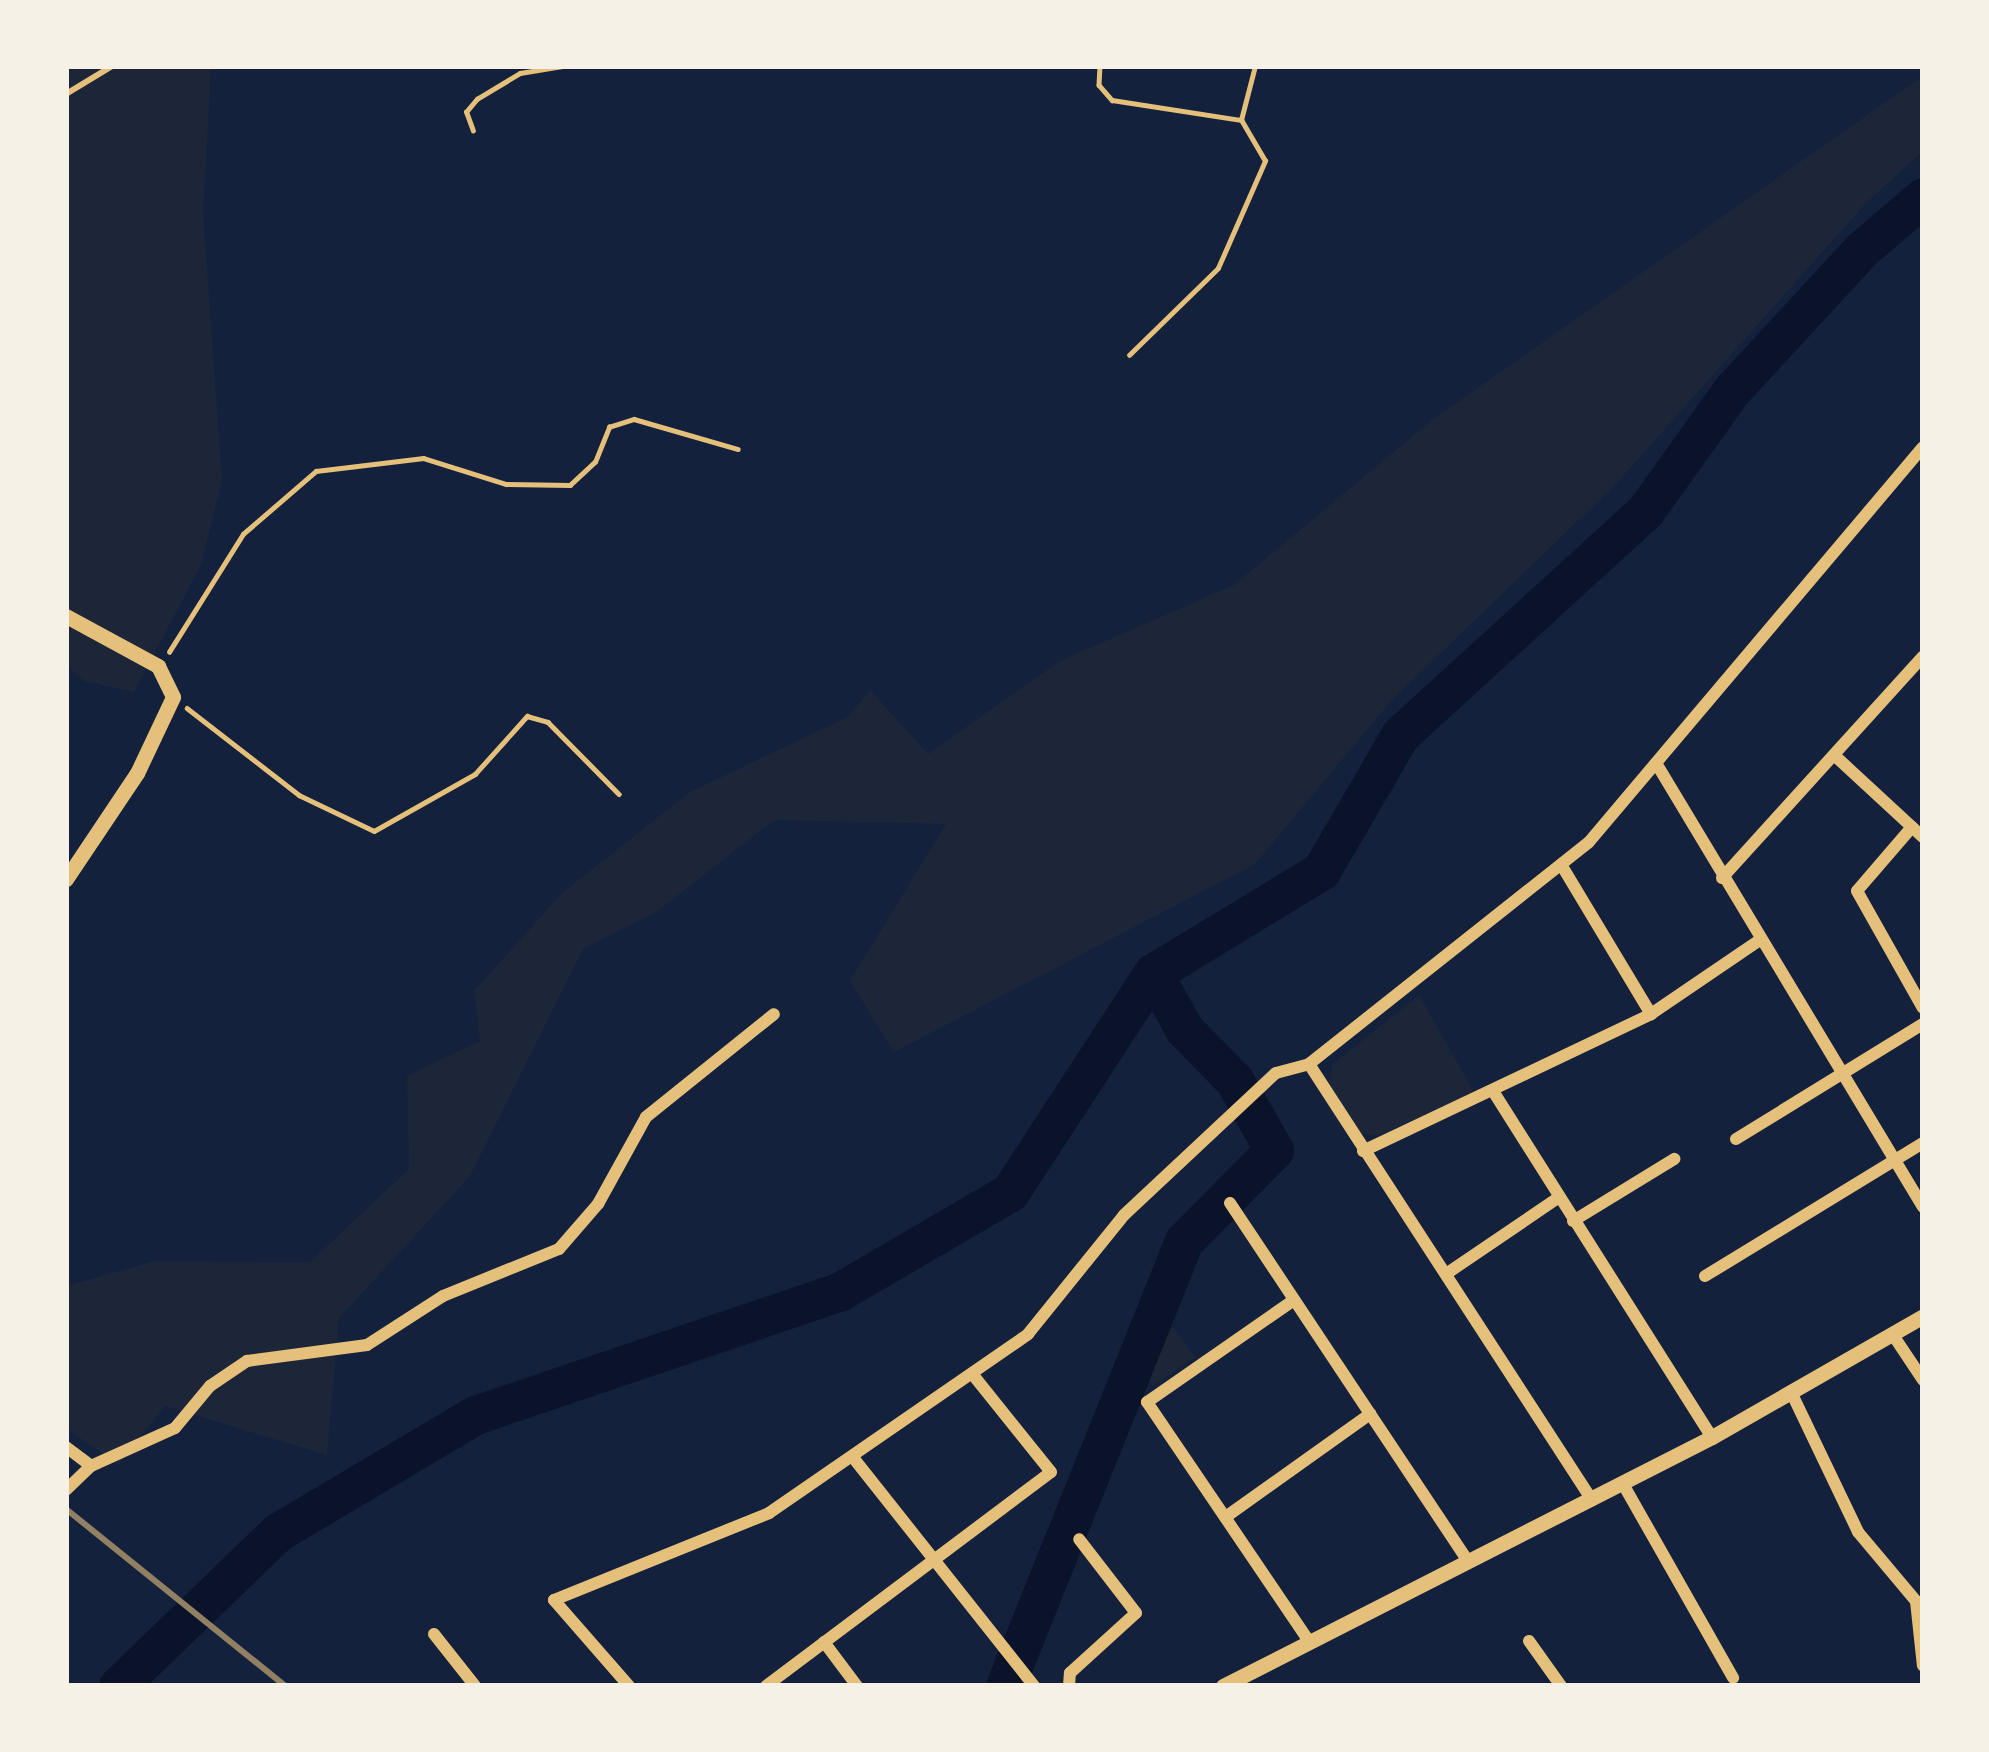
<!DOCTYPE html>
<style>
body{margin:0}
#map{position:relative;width:1989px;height:1752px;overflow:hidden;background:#14213d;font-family:Barlow,sans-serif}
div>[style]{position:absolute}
.green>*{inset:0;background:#1d2539}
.river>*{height:39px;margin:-19.5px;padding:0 19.5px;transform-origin:19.5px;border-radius:19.5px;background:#0b132b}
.path>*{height:4.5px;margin:-2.25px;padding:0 2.25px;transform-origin:2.25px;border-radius:2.25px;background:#e5c07b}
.service>*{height:6px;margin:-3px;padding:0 3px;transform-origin:3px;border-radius:3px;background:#e5c07b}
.minor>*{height:12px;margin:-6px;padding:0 6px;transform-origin:6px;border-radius:6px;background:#e5c07b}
.tertiary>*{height:15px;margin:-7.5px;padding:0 7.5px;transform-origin:7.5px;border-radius:7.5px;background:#e5c07b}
.rail>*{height:6px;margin:-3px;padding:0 3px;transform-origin:3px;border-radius:3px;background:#918062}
span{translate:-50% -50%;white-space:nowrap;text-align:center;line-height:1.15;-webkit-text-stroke:9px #f6f1e7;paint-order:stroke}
.frame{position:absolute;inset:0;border:69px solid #f6f1e7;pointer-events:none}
</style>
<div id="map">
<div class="green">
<i style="clip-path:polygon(66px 66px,211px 69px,203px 212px,222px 480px,201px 565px,134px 692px,84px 681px,66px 665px)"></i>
<i style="clip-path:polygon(1923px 76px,1923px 151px,1866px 203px,1615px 485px,1391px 701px,1255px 864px,894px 1052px,850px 981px,946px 824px,774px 820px,658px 911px,583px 949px,470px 1176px,339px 1318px,327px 1455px,165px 1406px,118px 1465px,66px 1428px,66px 1286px,155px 1261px,310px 1262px,409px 1169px,407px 1076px,480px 1041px,474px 991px,562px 893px,690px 792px,848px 717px,870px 690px,928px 754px,1060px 661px,1234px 585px,1432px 420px)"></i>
<i style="clip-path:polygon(1419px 995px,1474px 1092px,1378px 1136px,1362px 1134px,1329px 1083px,1333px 1064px)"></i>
<i style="clip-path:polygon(1163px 1314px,1195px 1357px,1153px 1386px,1137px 1365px)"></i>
</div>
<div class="river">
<i style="left:118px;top:1686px;width:222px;rotate:-43.9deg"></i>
<i style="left:278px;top:1532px;width:229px;rotate:-30.7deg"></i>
<i style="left:475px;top:1415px;width:384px;rotate:-18.7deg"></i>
<i style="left:839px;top:1292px;width:198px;rotate:-30.3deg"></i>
<i style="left:1010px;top:1192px;width:262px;rotate:-56.9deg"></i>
<i style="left:1153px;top:973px;width:197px;rotate:-31.3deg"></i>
<i style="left:1321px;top:871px;width:157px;rotate:-59.8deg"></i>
<i style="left:1400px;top:735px;width:333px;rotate:-42.4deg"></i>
<i style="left:1646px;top:510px;width:148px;rotate:-54.4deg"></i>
<i style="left:1732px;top:390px;width:190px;rotate:-47.3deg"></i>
<i style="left:1861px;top:250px;width:82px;rotate:-40.5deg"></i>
<i style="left:1005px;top:1686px;width:480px;rotate:-68.1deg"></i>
<i style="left:1184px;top:1241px;width:128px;rotate:-45.3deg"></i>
<i style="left:1274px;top:1150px;width:81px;rotate:-119.7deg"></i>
<i style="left:1234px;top:1080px;width:71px;rotate:-134.4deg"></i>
<i style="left:1184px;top:1029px;width:64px;rotate:-119deg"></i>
</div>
<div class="path">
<i style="left:1100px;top:66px;width:19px;rotate:93deg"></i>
<i style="left:1099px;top:85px;width:20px;rotate:49deg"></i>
<i style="left:1112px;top:100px;width:131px;rotate:8.8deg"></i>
<i style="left:1241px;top:120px;width:56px;rotate:-75.5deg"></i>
<i style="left:473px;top:131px;width:20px;rotate:-110deg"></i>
<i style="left:466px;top:112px;width:17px;rotate:-50deg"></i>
<i style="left:477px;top:99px;width:50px;rotate:-31.2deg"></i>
<i style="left:520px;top:73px;width:44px;rotate:-9.2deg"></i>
<i style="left:1129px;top:355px;width:124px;rotate:-44.3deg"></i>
<i style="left:1218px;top:268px;width:117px;rotate:-66.3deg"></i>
<i style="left:1265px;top:161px;width:48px;rotate:-120.3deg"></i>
<i style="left:169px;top:652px;width:139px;rotate:-57.9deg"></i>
<i style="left:243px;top:534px;width:96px;rotate:-40.8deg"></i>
<i style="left:316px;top:471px;width:108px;rotate:-6.9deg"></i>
<i style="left:423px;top:458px;width:87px;rotate:17.4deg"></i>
<i style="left:506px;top:484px;width:64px;rotate:0.9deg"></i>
<i style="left:570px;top:485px;width:34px;rotate:-43deg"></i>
<i style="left:595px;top:462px;width:38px;rotate:-68deg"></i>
<i style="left:609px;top:427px;width:26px;rotate:-18deg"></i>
<i style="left:634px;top:419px;width:108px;rotate:16.1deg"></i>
<i style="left:187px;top:708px;width:142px;rotate:37.8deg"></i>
<i style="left:299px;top:795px;width:83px;rotate:25.6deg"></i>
<i style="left:374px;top:831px;width:116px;rotate:-29.4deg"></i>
<i style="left:475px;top:774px;width:78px;rotate:-48.1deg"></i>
<i style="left:527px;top:716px;width:22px;rotate:16deg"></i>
<i style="left:548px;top:722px;width:101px;rotate:45.4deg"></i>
</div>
<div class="service">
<i style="left:66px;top:94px;width:54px;rotate:-31.3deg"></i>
</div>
<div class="minor">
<i style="left:1834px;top:755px;width:121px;rotate:42.7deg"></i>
<i style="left:1656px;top:763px;width:518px;rotate:58.98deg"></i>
<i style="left:1912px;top:827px;width:84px;rotate:130.7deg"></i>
<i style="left:1857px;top:891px;width:134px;rotate:60.6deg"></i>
<i style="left:1562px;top:866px;width:173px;rotate:59deg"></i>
<i style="left:1722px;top:878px;width:299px;rotate:-47.8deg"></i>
<i style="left:1309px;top:1064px;width:520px;rotate:57.01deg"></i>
<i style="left:1493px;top:1091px;width:409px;rotate:57.7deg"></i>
<i style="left:1736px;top:1139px;width:220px;rotate:-31.6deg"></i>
<i style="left:1363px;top:1151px;width:319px;rotate:-25.4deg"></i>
<i style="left:1651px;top:1014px;width:132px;rotate:-34.2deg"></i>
<i style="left:1230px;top:1203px;width:430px;rotate:56.4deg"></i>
<i style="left:1573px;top:1221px;width:119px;rotate:-31.5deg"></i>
<i style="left:1446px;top:1274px;width:135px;rotate:-34.2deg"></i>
<i style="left:1705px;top:1276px;width:255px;rotate:-31.4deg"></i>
<i style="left:1294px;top:1300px;width:179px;rotate:145.2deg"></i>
<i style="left:1147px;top:1402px;width:287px;rotate:55.9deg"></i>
<i style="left:1893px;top:1335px;width:54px;rotate:56.3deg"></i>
<i style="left:1792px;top:1394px;width:153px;rotate:64.4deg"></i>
<i style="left:1858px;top:1532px;width:90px;rotate:50deg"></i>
<i style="left:1916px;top:1601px;width:65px;rotate:83.9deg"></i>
<i style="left:66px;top:1447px;width:31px;rotate:37deg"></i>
<i style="left:855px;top:1460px;width:288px;rotate:51.6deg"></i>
<i style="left:1623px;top:1484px;width:223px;rotate:60.4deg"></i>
<i style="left:66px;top:1490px;width:35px;rotate:-44deg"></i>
<i style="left:91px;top:1466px;width:92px;rotate:-24.3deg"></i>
<i style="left:175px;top:1428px;width:55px;rotate:-50.2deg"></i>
<i style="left:210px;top:1386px;width:45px;rotate:-34deg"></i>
<i style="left:247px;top:1361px;width:121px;rotate:-7.6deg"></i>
<i style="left:367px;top:1345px;width:90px;rotate:-32.8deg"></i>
<i style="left:443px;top:1296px;width:125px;rotate:-22.1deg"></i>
<i style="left:559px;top:1249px;width:60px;rotate:-49.1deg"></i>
<i style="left:598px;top:1204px;width:99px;rotate:-61.1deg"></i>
<i style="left:646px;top:1117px;width:164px;rotate:-38.8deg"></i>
<i style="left:1227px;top:1516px;width:176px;rotate:-35.5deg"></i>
<i style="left:434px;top:1634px;width:66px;rotate:51.7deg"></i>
<i style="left:1529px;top:1641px;width:55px;rotate:54.6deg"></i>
<i style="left:824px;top:1642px;width:55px;rotate:53.1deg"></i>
<i style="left:629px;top:1686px;width:114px;rotate:-131.1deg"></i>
<i style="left:554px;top:1600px;width:232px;rotate:-22deg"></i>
<i style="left:769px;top:1513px;width:315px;rotate:-34.6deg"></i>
<i style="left:1028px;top:1334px;width:153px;rotate:-51.1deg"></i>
<i style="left:1124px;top:1215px;width:208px;rotate:-43.1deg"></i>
<i style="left:1276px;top:1073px;width:34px;rotate:-15deg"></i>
<i style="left:1309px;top:1064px;width:357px;rotate:-38.4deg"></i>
<i style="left:1589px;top:842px;width:517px;rotate:-49.78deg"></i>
<i style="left:766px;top:1686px;width:356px;rotate:-36.9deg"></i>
<i style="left:1051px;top:1472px;width:124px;rotate:-128.8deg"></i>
<i style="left:1069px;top:1686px;width:13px;rotate:-86deg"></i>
<i style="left:1070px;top:1673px;width:89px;rotate:-42.3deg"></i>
<i style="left:1136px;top:1613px;width:93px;rotate:-127.6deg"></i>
</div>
<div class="tertiary">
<i style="left:66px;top:616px;width:105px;rotate:28.5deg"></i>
<i style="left:158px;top:666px;width:34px;rotate:64deg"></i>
<i style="left:173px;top:697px;width:84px;rotate:115.3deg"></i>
<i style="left:137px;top:773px;width:128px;rotate:123.8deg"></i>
<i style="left:1223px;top:1686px;width:549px;rotate:-26.99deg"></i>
<i style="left:1712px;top:1437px;width:243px;rotate:-29.8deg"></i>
</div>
<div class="rail">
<i style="left:66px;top:1509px;width:282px;rotate:38.9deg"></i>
</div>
<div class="frame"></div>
</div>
